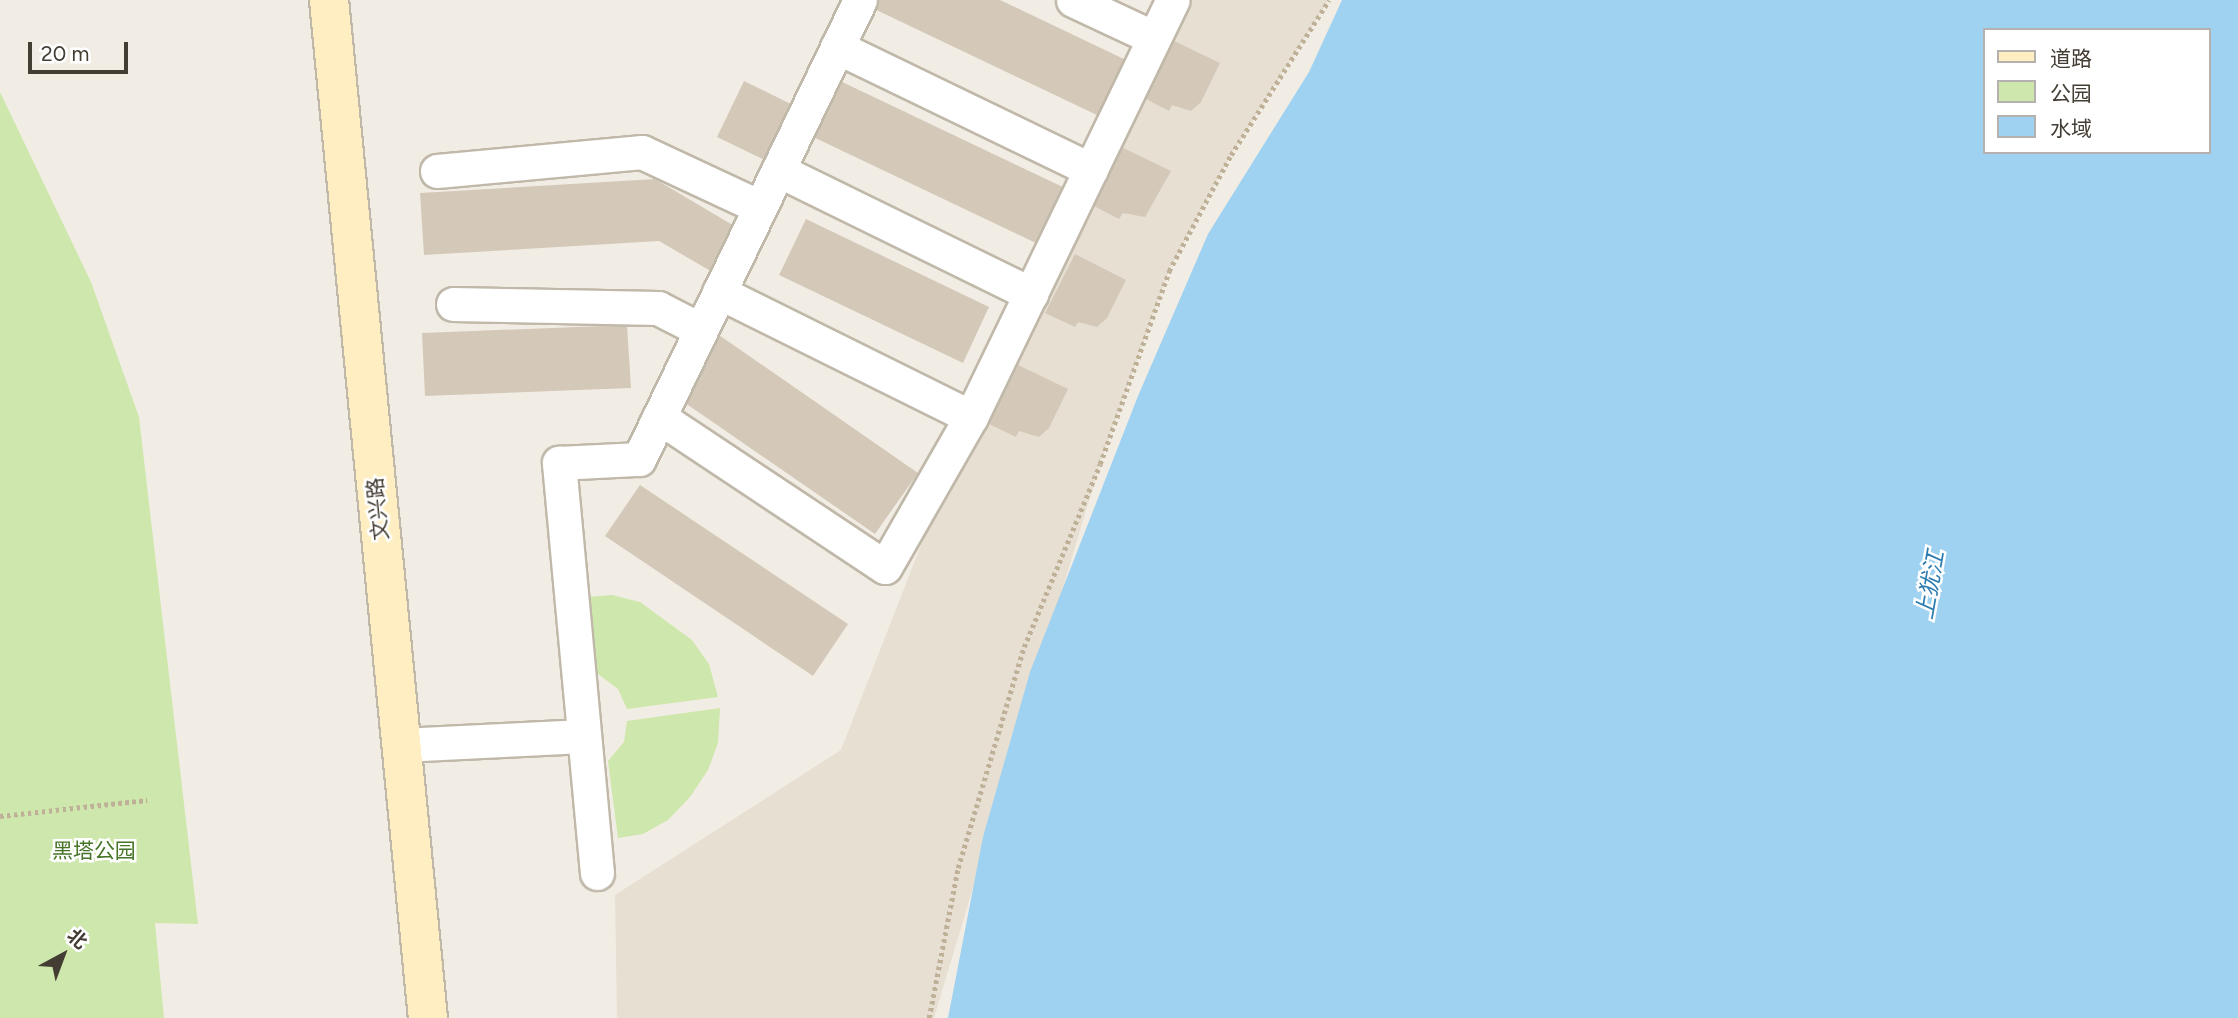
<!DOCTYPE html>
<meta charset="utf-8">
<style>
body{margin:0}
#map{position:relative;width:2238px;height:1018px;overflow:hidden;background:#f2ede4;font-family:Figtree,"Noto Sans SC",sans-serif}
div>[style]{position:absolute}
.residential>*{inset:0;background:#e6dfd2}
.green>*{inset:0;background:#cee7ac}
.water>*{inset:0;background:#9fd1f0}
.building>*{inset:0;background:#d4c9b9}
.path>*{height:4.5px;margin-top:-2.25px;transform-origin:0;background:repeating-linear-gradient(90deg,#bfb098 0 3.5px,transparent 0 7px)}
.roads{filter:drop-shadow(2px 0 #c0b8a9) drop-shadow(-2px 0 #c0b8a9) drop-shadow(0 2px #c0b8a9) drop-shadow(0 -2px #c0b8a9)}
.street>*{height:33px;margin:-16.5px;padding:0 16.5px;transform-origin:16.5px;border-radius:16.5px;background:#fff}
.secondary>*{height:38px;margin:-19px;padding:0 19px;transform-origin:19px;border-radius:19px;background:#ffeec1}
span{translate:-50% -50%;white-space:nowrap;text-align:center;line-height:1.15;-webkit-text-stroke:5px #fff;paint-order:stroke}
.street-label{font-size:21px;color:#443d34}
.park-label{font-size:21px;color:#477527}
.water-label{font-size:23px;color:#2d7cb0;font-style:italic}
.legend{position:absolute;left:1983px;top:28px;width:228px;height:126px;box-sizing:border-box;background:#fff;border:2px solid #b4b1ae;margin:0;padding:9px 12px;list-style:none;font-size:21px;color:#443d34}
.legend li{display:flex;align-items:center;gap:14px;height:35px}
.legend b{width:35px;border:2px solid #b4b1ae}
.north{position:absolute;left:28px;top:920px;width:70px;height:70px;-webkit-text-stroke:5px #fff;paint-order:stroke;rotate:41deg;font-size:19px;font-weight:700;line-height:28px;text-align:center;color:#443d34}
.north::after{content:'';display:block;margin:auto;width:24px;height:32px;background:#443d34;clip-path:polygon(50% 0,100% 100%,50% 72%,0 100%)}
.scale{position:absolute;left:28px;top:42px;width:100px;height:32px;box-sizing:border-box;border:4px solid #443d34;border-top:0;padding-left:9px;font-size:21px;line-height:24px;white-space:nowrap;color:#443d34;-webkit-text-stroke:5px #fff;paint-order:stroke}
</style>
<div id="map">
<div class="residential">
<i style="clip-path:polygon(1173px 0,1329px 0,1231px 155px,1169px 271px,1100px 464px,934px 1018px,617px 1018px,615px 895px,841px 750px,971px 417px)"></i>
</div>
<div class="green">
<i style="clip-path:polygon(0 92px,91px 282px,139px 417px,198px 924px,155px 923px,164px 1018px,0 1018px)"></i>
<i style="clip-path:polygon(612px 595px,640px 602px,692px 640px,709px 664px,718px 697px,627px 709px,618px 689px,598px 674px,587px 597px)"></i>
<i style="clip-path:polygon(720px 708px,718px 743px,708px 770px,690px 797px,668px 820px,643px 834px,618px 838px,608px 761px,624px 742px,627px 721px)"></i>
</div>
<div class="water">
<i style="clip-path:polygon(evenodd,1342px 0,2238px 0,2238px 1018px,948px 1018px,983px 837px,1030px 672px,1138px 396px,1208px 234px,1309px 72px,1342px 0,1984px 30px,2208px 30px,2208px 152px,1984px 152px,1984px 30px)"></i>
</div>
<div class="building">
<i style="clip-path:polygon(871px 0,1000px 0,1126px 60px,1099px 116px,868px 6px)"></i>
<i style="clip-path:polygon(1168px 38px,1220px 63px,1201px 102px,1191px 111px,1172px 105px,1169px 111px,1140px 96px)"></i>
<i style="clip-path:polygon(836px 79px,1067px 189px,1040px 245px,809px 135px)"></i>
<i style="clip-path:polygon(744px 81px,799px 108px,773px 164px,717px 137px)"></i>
<i style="clip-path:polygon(1119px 146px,1171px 171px,1145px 217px,1123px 213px,1119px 219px,1090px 204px)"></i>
<i style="clip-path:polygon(655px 179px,736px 227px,714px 273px,659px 241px,424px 255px,420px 193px)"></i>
<i style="clip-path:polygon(806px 219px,989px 307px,963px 363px,779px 275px)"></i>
<i style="clip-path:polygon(1075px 254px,1126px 280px,1107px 318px,1097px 327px,1078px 322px,1075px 327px,1045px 313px)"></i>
<i style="clip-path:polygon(627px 325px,631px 388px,425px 396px,422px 333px)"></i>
<i style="clip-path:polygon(719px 335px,918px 473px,875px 534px,675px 396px)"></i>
<i style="clip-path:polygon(1016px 364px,1068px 389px,1049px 428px,1039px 437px,1019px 431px,1016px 437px,987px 423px)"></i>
<i style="clip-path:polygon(640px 485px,848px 624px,813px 676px,605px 536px)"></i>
</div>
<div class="path">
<i style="left:0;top:816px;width:148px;rotate:-6.2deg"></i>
<i style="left:929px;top:1018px;width:153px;rotate:-79.1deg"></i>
<i style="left:958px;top:868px;width:231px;rotate:-73.4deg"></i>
<i style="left:1024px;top:647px;width:198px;rotate:-67.4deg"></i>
<i style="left:1100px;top:464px;width:205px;rotate:-70.3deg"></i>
<i style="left:1169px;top:271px;width:132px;rotate:-61.9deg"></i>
<i style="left:1231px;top:155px;width:183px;rotate:-57.7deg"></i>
</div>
<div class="roads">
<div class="street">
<i style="left:1073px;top:0;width:89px;rotate:25.1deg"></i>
<i style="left:837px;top:47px;width:282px;rotate:25.8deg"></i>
<i style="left:778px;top:170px;width:282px;rotate:26.1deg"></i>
<i style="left:437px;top:171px;width:206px;rotate:-5.3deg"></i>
<i style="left:642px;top:152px;width:130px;rotate:25deg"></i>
<i style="left:719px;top:292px;width:281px;rotate:26.4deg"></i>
<i style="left:453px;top:304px;width:205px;rotate:1.1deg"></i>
<i style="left:658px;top:308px;width:48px;rotate:27.1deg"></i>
<i style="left:659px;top:417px;width:271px;rotate:33.6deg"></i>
<i style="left:885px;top:567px;width:173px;rotate:-60.2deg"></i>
<i style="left:971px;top:417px;width:463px;rotate:-64.2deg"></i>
<i style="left:402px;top:745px;width:181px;rotate:-2.8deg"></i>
<i style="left:597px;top:873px;width:412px;rotate:-95.3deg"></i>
<i style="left:559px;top:463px;width:80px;rotate:-2.9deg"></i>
<i style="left:639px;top:459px;width:509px;rotate:-64.29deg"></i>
</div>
<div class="secondary">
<i style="left:329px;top:0;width:1023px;rotate:84.45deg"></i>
</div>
</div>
<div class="street-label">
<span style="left:378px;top:509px;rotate:-96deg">文兴路</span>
</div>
<div class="park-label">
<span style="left:94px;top:851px">黑塔公园</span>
</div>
<div class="water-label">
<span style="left:1930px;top:585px;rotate:-80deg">上犹江</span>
</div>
<ul class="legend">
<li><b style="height:9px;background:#ffeec1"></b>道路</li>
<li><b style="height:19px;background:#cee7ac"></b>公园</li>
<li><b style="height:19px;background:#9fd1f0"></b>水域</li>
</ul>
<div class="north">北</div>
<div class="scale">20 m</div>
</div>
